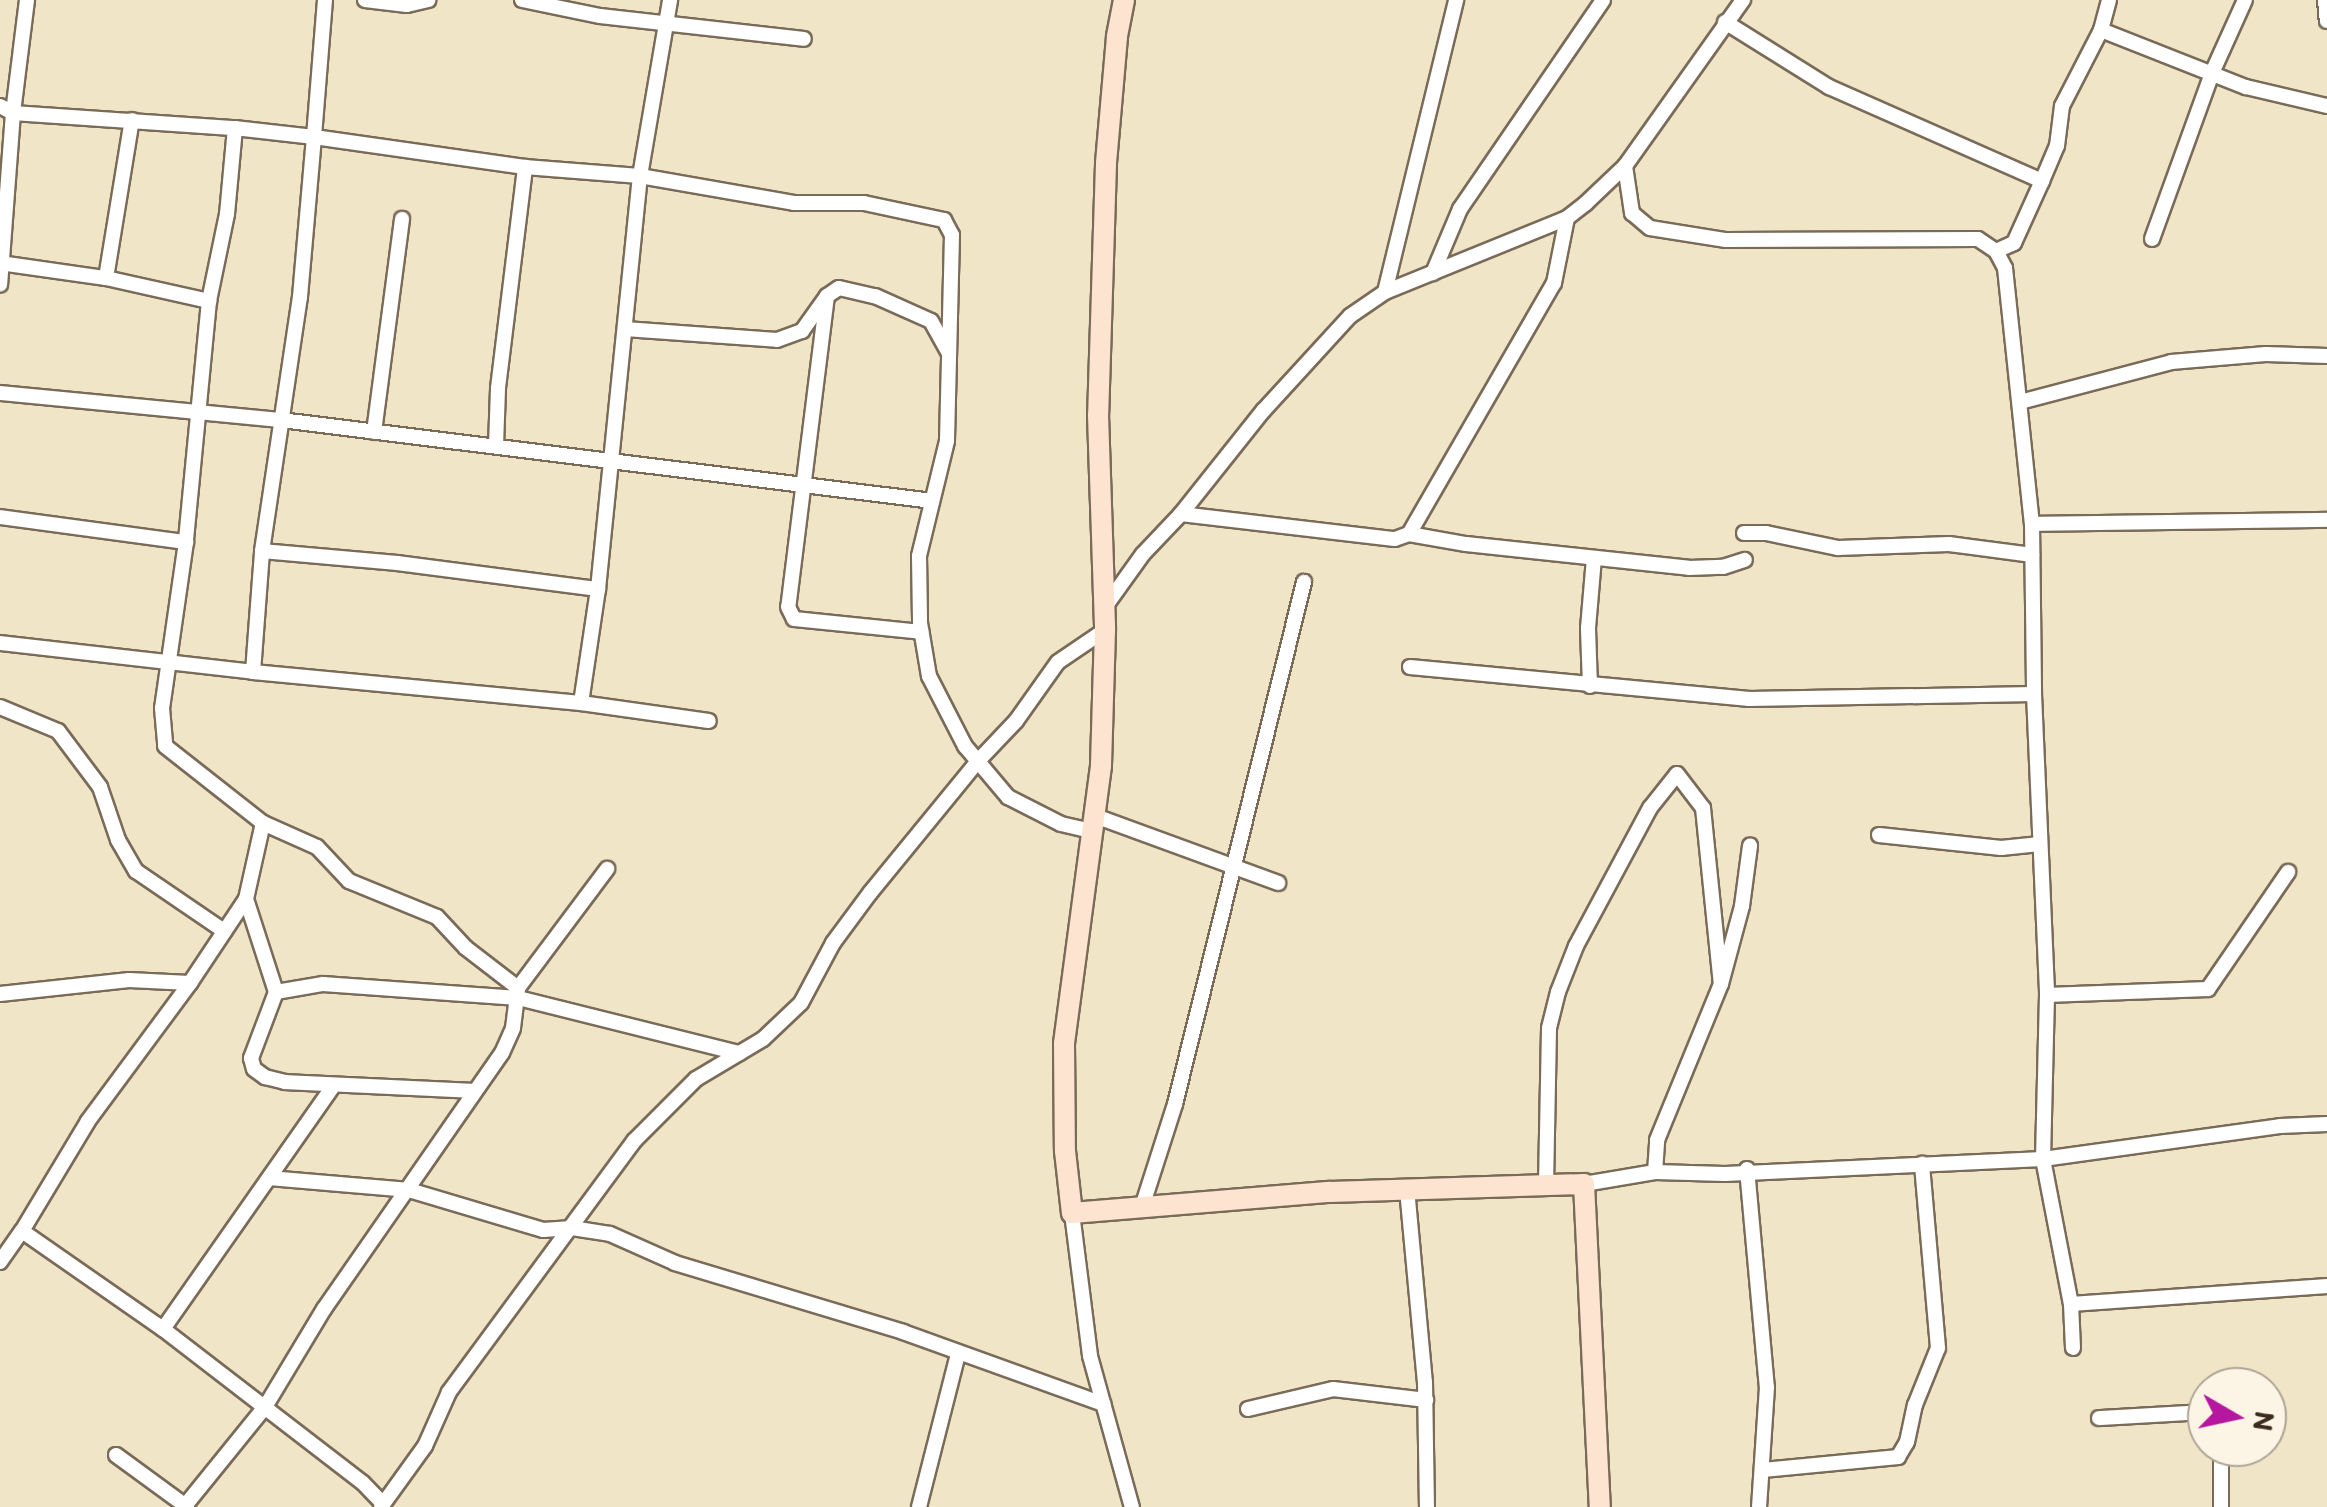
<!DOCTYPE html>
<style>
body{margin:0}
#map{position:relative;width:2327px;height:1507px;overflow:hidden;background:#f0e5c7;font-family:Itim,sans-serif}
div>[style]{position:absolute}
.roads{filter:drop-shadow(2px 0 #7a6b59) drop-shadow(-2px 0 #7a6b59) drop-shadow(0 2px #7a6b59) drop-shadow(0 -2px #7a6b59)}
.street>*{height:14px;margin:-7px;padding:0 7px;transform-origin:7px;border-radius:7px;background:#fff}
.secondary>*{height:20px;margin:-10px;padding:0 10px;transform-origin:10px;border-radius:10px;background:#fde4d1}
span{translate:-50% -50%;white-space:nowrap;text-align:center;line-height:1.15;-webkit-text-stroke:10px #fcf5e5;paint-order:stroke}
.north{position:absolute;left:2187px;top:1367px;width:100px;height:100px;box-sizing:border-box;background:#fcf5e5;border:2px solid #afa495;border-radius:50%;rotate:99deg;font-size:28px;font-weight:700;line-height:40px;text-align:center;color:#3b2a1e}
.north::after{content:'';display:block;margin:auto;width:35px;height:45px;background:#b5179e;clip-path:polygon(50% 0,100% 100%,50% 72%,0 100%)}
</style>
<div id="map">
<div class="roads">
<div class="street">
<i style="left:27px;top:0;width:114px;rotate:97.1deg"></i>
<i style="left:13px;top:113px;width:223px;rotate:3.9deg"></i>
<i style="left:325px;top:0;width:137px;rotate:94.6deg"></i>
<i style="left:314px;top:137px;width:213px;rotate:8.1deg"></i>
<i style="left:525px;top:167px;width:115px;rotate:4.5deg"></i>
<i style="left:640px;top:176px;width:156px;rotate:9.9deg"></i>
<i style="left:794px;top:203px;width:70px"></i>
<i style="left:864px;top:203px;width:82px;rotate:12deg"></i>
<i style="left:944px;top:220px;width:17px;rotate:62deg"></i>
<i style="left:952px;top:235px;width:206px;rotate:91.4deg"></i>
<i style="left:947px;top:441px;width:118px;rotate:103.7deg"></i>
<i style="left:919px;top:556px;width:67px;rotate:89.1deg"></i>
<i style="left:920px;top:623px;width:54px;rotate:80.4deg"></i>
<i style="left:929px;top:676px;width:79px;rotate:62.8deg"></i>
<i style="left:965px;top:746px;width:67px;rotate:49.9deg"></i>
<i style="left:1008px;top:797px;width:59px;rotate:27deg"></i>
<i style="left:1061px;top:824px;width:35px;rotate:13deg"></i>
<i style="left:365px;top:0;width:42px;rotate:6.8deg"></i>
<i style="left:407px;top:5px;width:22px;rotate:-13deg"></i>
<i style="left:522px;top:0;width:80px;rotate:11.6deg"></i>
<i style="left:600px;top:16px;width:205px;rotate:6.4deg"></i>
<i style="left:2325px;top:0;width:21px;rotate:85deg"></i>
<i style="left:1725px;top:22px;width:123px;rotate:32deg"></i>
<i style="left:1829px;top:87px;width:233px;rotate:23.8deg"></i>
<i style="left:2042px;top:181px;width:68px;rotate:114.3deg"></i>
<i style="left:2014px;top:243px;width:20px;rotate:156deg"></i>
<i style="left:2101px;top:30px;width:156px;rotate:21.5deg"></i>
<i style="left:2246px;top:87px;width:83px;rotate:13.2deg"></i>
<i style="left:0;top:106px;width:15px;rotate:28deg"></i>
<i style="left:13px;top:113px;width:172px;rotate:94.3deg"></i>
<i style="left:1625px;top:166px;width:48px;rotate:81.5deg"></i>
<i style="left:1632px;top:213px;width:23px;rotate:40deg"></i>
<i style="left:1650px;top:228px;width:77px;rotate:9deg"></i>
<i style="left:1726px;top:240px;width:252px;rotate:-0.2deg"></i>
<i style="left:1978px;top:239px;width:22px;rotate:34deg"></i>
<i style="left:1996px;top:251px;width:19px;rotate:62deg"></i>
<i style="left:2005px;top:268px;width:257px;rotate:84deg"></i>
<i style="left:2032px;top:524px;width:170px;rotate:89.3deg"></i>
<i style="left:2034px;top:694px;width:301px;rotate:87.5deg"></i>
<i style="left:2047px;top:995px;width:164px;rotate:91.4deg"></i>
<i style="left:2043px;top:1159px;width:148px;rotate:79.1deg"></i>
<i style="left:2071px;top:1304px;width:44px;rotate:87.4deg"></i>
<i style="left:2042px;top:181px;width:38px;rotate:-67deg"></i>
<i style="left:2057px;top:146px;width:40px;rotate:-82.9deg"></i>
<i style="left:2062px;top:106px;width:85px;rotate:-62.8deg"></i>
<i style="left:2101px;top:30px;width:31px;rotate:-75deg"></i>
<i style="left:2152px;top:239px;width:177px;rotate:-70.1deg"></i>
<i style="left:2212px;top:73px;width:80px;rotate:-65.7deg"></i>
<i style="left:0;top:263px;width:107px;rotate:8.1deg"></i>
<i style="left:106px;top:278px;width:106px;rotate:12.6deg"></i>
<i style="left:1433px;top:273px;width:69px;rotate:-67.1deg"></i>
<i style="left:1460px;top:209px;width:253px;rotate:-55.6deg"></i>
<i style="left:106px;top:278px;width:160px;rotate:-80.7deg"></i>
<i style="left:1385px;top:292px;width:301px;rotate:-76.3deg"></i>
<i style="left:827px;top:296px;width:313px;rotate:97.1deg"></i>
<i style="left:788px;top:607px;width:13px;rotate:63deg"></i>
<i style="left:794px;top:619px;width:128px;rotate:5.8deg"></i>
<i style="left:625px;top:329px;width:152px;rotate:4.1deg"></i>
<i style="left:777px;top:340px;width:27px;rotate:-20deg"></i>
<i style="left:802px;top:331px;width:43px;rotate:-54.5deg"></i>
<i style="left:827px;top:296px;width:14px;rotate:-34deg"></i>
<i style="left:839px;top:288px;width:37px;rotate:13deg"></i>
<i style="left:875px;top:296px;width:61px;rotate:24.1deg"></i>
<i style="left:931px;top:321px;width:35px;rotate:61deg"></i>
<i style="left:0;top:393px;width:282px;rotate:5.5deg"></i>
<i style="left:281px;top:420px;width:656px;rotate:7.09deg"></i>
<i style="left:2020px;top:402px;width:156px;rotate:-14.8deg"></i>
<i style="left:2171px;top:362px;width:95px;rotate:-4.8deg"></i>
<i style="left:2266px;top:354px;width:61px;rotate:1.9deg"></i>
<i style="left:374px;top:432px;width:215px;rotate:-82.5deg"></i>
<i style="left:496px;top:446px;width:58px;rotate:-88deg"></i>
<i style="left:498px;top:388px;width:223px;rotate:-83deg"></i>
<i style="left:1181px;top:514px;width:215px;rotate:6.7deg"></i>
<i style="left:1395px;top:539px;width:15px;rotate:-20deg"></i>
<i style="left:1409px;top:534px;width:290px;rotate:-60deg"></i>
<i style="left:1554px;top:283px;width:66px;rotate:-78.7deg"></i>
<i style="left:0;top:517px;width:188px;rotate:7.7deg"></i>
<i style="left:2032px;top:524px;width:295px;rotate:-0.8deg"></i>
<i style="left:1744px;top:533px;width:22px"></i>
<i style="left:1766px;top:533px;width:74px;rotate:11.8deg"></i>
<i style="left:1838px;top:548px;width:111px;rotate:-2.1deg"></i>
<i style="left:1949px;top:544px;width:84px;rotate:7.5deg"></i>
<i style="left:1409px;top:534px;width:58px;rotate:10deg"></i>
<i style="left:1466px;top:544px;width:224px;rotate:6.1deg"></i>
<i style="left:1689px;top:568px;width:34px;rotate:-2deg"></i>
<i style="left:1723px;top:567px;width:23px;rotate:-18deg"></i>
<i style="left:262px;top:551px;width:136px;rotate:5.1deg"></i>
<i style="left:397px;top:563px;width:203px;rotate:7.4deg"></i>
<i style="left:1105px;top:607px;width:65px;rotate:-54.4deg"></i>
<i style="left:1143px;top:554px;width:55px;rotate:-46.5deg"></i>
<i style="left:1181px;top:514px;width:132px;rotate:-51.5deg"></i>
<i style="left:1263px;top:411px;width:129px;rotate:-47.5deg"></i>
<i style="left:1350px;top:316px;width:42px;rotate:-34.4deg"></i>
<i style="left:1385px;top:292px;width:196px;rotate:-22.1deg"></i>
<i style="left:1567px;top:218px;width:24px;rotate:-38deg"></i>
<i style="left:1586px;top:203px;width:54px;rotate:-43.5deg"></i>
<i style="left:1625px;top:166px;width:204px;rotate:-54.6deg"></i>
<i style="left:0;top:643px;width:255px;rotate:6.5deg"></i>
<i style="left:253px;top:672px;width:329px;rotate:5.4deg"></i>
<i style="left:581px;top:703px;width:129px;rotate:8deg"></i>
<i style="left:1410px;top:667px;width:341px;rotate:5.4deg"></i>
<i style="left:1749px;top:699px;width:285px;rotate:-1deg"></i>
<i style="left:253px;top:672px;width:121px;rotate:-85.7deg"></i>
<i style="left:262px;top:551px;width:257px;rotate:-81.5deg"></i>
<i style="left:300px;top:297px;width:161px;rotate:-85deg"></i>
<i style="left:314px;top:137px;width:80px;rotate:-173.5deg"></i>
<i style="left:235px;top:128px;width:86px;rotate:95.3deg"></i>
<i style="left:227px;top:214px;width:89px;rotate:101.7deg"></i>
<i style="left:209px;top:301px;width:242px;rotate:95.5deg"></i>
<i style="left:186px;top:542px;width:168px;rotate:98.2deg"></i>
<i style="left:162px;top:708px;width:38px;rotate:85deg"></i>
<i style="left:165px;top:746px;width:125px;rotate:38.2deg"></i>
<i style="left:263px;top:823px;width:59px;rotate:24deg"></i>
<i style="left:317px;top:847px;width:47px;rotate:46.7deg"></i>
<i style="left:349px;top:881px;width:95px;rotate:22.2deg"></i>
<i style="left:437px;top:917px;width:42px;rotate:46.9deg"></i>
<i style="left:466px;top:948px;width:66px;rotate:37.6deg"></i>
<i style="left:1590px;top:686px;width:58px;rotate:-92deg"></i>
<i style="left:1588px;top:628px;width:70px;rotate:-85.1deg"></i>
<i style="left:581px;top:703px;width:115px;rotate:-81.5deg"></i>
<i style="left:598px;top:589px;width:415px;rotate:-84.2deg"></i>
<i style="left:640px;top:176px;width:179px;rotate:-80.3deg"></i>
<i style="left:0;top:707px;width:63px;rotate:22.5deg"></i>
<i style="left:58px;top:731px;width:70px;rotate:53.1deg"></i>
<i style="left:100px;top:787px;width:56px;rotate:71.2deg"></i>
<i style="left:118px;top:840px;width:36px;rotate:60deg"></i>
<i style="left:136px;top:871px;width:107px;rotate:34.3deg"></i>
<i style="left:1098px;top:817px;width:192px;rotate:20.1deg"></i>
<i style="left:1879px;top:835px;width:123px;rotate:6.1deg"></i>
<i style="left:2001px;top:848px;width:39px;rotate:-6deg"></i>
<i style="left:246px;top:899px;width:78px;rotate:-77.4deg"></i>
<i style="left:276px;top:992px;width:71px;rotate:110.7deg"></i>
<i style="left:251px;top:1058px;width:11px;rotate:75deg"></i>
<i style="left:254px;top:1069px;width:14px;rotate:36deg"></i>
<i style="left:265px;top:1077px;width:21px;rotate:14deg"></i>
<i style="left:285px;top:1082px;width:189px;rotate:2.7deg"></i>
<i style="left:0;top:994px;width:130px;rotate:-6.2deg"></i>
<i style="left:129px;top:980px;width:61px;rotate:2.8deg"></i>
<i style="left:190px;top:983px;width:101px;rotate:-56.3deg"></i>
<i style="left:246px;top:899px;width:98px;rotate:72.1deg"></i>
<i style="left:276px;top:992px;width:48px;rotate:-9.7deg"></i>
<i style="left:323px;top:984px;width:196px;rotate:4.1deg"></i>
<i style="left:518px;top:998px;width:228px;rotate:14deg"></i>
<i style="left:2047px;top:995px;width:161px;rotate:-2.1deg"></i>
<i style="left:2208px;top:989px;width:142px;rotate:-55.6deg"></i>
<i style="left:1747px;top:1169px;width:219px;rotate:84.8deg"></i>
<i style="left:1767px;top:1387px;width:120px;rotate:93.8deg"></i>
<i style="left:1655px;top:1172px;width:32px;rotate:-86deg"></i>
<i style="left:1657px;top:1140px;width:169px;rotate:-67.7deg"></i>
<i style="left:1721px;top:984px;width:81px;rotate:-74.9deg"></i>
<i style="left:1742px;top:906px;width:61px;rotate:-82.4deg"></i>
<i style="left:269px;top:1178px;width:141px;rotate:4.9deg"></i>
<i style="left:409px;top:1190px;width:140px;rotate:16.6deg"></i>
<i style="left:543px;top:1230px;width:29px;rotate:-4deg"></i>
<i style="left:572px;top:1228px;width:38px;rotate:9deg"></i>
<i style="left:610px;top:1234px;width:71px;rotate:24deg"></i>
<i style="left:675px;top:1263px;width:238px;rotate:16.8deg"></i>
<i style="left:903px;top:1332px;width:213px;rotate:19.8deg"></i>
<i style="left:1584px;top:1184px;width:72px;rotate:-9.6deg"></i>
<i style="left:1655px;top:1172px;width:70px;rotate:1.6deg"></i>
<i style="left:1725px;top:1174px;width:318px;rotate:-2.7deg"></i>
<i style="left:2043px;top:1159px;width:239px;rotate:-7.9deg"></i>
<i style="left:2280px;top:1126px;width:47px;rotate:-2.4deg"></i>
<i style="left:1546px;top:1185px;width:157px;rotate:-88.9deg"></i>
<i style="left:1549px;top:1028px;width:37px;rotate:-76deg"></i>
<i style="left:1558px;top:992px;width:49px;rotate:-68.6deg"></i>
<i style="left:1576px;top:946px;width:157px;rotate:-61.8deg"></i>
<i style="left:1650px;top:808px;width:43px;rotate:-51.5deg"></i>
<i style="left:1677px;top:774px;width:43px;rotate:52.6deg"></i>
<i style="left:1703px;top:808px;width:177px;rotate:84.2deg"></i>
<i style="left:1407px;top:1189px;width:194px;rotate:84.7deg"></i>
<i style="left:1425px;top:1382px;width:125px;rotate:89.1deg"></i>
<i style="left:1142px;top:1207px;width:108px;rotate:-72.2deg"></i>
<i style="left:1175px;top:1104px;width:538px;rotate:-76.12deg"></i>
<i style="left:1072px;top:1213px;width:144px;rotate:82.8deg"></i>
<i style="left:1090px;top:1356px;width:157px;rotate:74.5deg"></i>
<i style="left:22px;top:1231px;width:128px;rotate:-59deg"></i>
<i style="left:88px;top:1121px;width:172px;rotate:-53.5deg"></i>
<i style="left:0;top:1262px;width:38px;rotate:-55deg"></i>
<i style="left:22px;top:1231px;width:172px;rotate:34.8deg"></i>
<i style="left:163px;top:1329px;width:252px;rotate:37.6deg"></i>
<i style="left:363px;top:1483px;width:29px;rotate:46deg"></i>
<i style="left:2071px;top:1304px;width:257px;rotate:-4deg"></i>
<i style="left:163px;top:1329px;width:298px;rotate:-55deg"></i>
<i style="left:1248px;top:1409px;width:87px;rotate:-13.2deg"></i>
<i style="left:1333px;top:1389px;width:94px;rotate:6.7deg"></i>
<i style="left:2099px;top:1418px;width:108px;rotate:-3.2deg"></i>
<i style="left:116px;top:1455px;width:88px;rotate:36.2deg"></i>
<i style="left:1763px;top:1470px;width:136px;rotate:-5.5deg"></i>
<i style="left:1898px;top:1457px;width:17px;rotate:-59deg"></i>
<i style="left:1907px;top:1442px;width:38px;rotate:-78deg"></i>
<i style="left:1915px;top:1405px;width:61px;rotate:-68deg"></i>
<i style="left:1938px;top:1348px;width:185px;rotate:-95deg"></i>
<i style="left:184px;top:1507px;width:129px;rotate:-51deg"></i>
<i style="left:265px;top:1407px;width:114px;rotate:-59deg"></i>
<i style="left:324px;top:1309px;width:312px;rotate:-55.2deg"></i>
<i style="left:502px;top:1053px;width:27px;rotate:-66deg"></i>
<i style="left:513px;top:1028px;width:40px;rotate:-82.9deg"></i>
<i style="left:518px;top:988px;width:149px;rotate:-53.2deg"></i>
<i style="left:381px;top:1507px;width:75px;rotate:-54.2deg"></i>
<i style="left:425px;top:1446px;width:59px;rotate:-66deg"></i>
<i style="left:449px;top:1392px;width:312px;rotate:-53.6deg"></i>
<i style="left:634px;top:1141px;width:88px;rotate:-45deg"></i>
<i style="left:696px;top:1079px;width:78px;rotate:-30.8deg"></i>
<i style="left:763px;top:1039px;width:52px;rotate:-43.5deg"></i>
<i style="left:801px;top:1003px;width:68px;rotate:-61.9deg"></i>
<i style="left:833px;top:943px;width:62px;rotate:-53.5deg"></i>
<i style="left:870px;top:893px;width:171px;rotate:-50.7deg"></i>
<i style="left:978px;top:761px;width:55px;rotate:-46.5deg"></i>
<i style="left:1016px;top:721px;width:72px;rotate:-54.6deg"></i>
<i style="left:1058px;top:662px;width:57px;rotate:-34.2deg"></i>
<i style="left:919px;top:1507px;width:158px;rotate:-75.7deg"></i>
<i style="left:2221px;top:1507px;width:60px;rotate:-90deg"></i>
</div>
<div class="secondary">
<i style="left:1124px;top:0;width:38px;rotate:101deg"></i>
<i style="left:1117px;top:37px;width:127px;rotate:95deg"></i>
<i style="left:1106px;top:164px;width:251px;rotate:91.8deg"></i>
<i style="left:1098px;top:415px;width:215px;rotate:88.1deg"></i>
<i style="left:1105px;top:630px;width:136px;rotate:91.7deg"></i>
<i style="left:1101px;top:766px;width:280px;rotate:97.6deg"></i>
<i style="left:1064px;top:1044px;width:107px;rotate:89.5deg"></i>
<i style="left:1065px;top:1151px;width:62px;rotate:83.6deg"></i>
<i style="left:1072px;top:1213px;width:259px;rotate:-4.7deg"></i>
<i style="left:1330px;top:1192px;width:254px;rotate:-1.8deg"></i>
<i style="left:1584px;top:1184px;width:323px;rotate:87.2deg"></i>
</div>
</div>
<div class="north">N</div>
</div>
